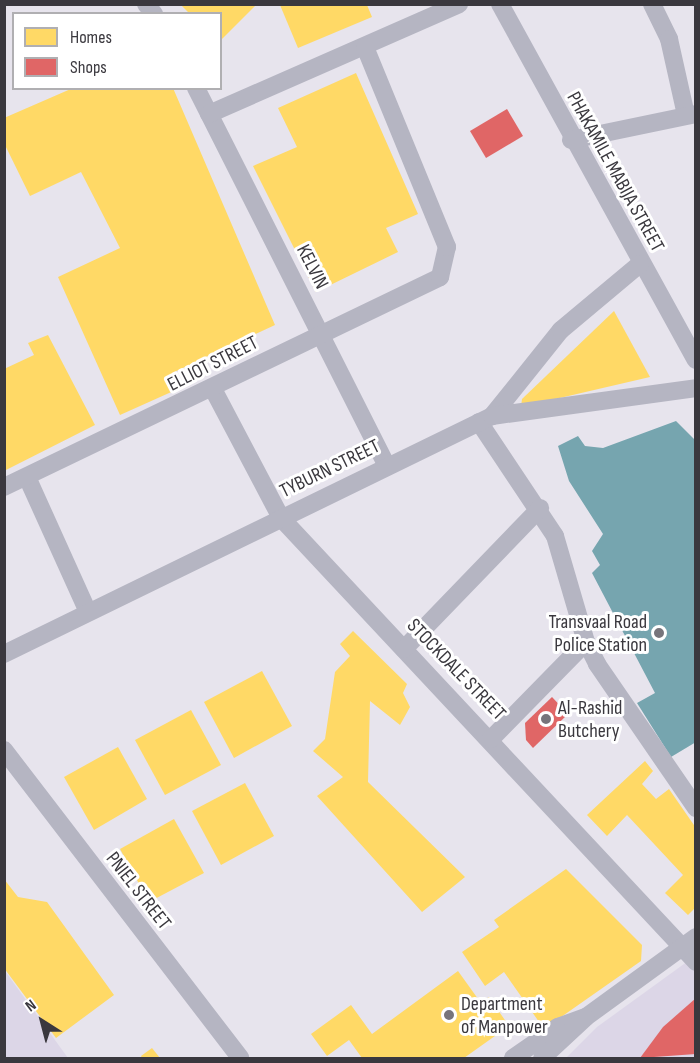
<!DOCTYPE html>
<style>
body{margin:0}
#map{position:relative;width:700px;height:1063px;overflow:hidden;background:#e7e4ed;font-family:"Sofia Sans Condensed",sans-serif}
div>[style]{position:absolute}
.built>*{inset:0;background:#dcd6e7}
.homes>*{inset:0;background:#ffd966}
.shops>*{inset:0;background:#e06666}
.public>*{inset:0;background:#76a5af}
.minor>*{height:18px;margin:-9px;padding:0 9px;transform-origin:9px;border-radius:9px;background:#b5b5c2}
.dots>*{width:16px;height:16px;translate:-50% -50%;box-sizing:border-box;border:3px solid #fff;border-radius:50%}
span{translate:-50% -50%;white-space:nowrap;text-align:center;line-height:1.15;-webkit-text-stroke:6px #fff;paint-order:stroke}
.street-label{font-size:20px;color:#3a383e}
.poi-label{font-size:20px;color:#3a383e}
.right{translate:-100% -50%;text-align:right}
.left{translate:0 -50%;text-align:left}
.frame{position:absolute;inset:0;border:6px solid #3a383e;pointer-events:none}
.legend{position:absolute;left:12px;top:12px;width:210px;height:78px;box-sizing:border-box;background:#fff;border:2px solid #b0afb2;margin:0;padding:8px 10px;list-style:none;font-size:18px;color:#3a383e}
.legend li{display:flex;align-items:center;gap:12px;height:30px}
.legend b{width:30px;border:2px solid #b0afb2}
.north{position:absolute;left:12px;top:991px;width:60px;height:60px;-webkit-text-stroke:4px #fff;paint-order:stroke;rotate:324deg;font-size:16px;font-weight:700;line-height:24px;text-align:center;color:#3a383e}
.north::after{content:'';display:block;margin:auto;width:21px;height:27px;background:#3a383e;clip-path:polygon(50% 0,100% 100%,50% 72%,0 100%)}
</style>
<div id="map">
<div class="built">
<i style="clip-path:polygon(695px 956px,695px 1058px,566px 1058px,597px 1027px)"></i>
<i style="clip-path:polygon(5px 971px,68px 1058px,5px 1058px)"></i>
</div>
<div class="homes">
<i style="clip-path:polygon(180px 4px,257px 4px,220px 41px,220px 14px,190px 14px)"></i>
<i style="clip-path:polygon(280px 5px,367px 5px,372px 17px,298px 48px)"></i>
<i style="clip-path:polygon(356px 73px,418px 214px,386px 228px,398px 252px,316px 292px,253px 166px,297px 147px,278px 108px)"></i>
<i style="clip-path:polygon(73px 88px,173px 88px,275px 325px,172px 373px,178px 389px,120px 415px,58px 277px,120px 248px,81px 172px,30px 196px,4px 143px,4px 118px)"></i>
<i style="clip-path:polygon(614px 311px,650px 377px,521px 407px,522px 399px)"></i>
<i style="clip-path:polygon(48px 335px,95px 425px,4px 471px,4px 369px,34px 355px,28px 343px)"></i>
<i style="clip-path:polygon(353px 631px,407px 684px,403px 693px,410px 707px,400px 725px,370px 701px,368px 782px,465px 877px,422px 912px,317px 796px,343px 777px,313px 751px,325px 739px,335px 672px,350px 656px,340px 644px)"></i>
<i style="clip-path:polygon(262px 671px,292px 726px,234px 758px,204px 702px)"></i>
<i style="clip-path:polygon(191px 710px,221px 765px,165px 795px,135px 740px)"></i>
<i style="clip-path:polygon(118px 747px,147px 799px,94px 830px,64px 777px)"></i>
<i style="clip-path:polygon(645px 761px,653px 771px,642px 784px,656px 799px,669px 789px,696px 828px,696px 907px,688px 915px,665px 893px,683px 875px,627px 815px,607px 836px,587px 815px)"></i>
<i style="clip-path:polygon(245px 783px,274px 836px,221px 865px,192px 811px)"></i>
<i style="clip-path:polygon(174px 819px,204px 873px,149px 902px,120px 849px)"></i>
<i style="clip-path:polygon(566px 869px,642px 945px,641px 961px,544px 1029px,504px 972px,485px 986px,462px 952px,499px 927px,494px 920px)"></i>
<i style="clip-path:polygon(4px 879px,18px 897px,47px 902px,114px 995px,56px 1038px,4px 968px)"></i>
<i style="clip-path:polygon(458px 971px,481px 1003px,489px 997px,509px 1026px,464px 1058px,362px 1058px,349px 1040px,327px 1056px,311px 1034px,351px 1005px,372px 1034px)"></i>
<i style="clip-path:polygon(152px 1048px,160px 1058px,142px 1058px,141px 1056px)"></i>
</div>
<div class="shops">
<i style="clip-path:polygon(507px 109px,523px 136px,486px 158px,470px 131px)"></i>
<i style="clip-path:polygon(552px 697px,568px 714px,533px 748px,526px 740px,525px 723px)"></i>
<i style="clip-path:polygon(696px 998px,696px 1054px,640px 1058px,663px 1027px)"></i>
</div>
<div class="public">
<i style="clip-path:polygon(676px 421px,696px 441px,696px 742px,671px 757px,637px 703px,655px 693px,592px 573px,600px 565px,592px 551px,603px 534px,569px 481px,558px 446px,578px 436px,585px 446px,603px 448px)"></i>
</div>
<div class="minor">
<i style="left:146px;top:4px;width:13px;rotate:51deg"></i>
<i style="left:500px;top:4px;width:406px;rotate:61.2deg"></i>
<i style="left:652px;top:4px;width:39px;rotate:64deg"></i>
<i style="left:669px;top:39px;width:78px;rotate:77.4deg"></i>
<i style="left:196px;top:88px;width:424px;rotate:63.2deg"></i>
<i style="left:209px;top:114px;width:273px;rotate:-23.7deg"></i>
<i style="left:571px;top:140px;width:128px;rotate:-11.7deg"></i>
<i style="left:213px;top:389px;width:146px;rotate:62.2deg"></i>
<i style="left:281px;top:518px;width:608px;rotate:46.93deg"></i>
<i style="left:492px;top:416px;width:110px;rotate:-51.3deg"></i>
<i style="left:561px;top:330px;width:103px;rotate:-39.9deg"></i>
<i style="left:479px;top:422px;width:137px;rotate:56.3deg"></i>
<i style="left:555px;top:536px;width:110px;rotate:73.7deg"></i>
<i style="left:586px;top:642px;width:25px;rotate:63deg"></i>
<i style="left:597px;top:664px;width:175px;rotate:55.5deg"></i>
<i style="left:27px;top:477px;width:148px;rotate:65.7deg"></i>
<i style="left:4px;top:487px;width:484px;rotate:-25.7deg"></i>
<i style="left:440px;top:277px;width:31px;rotate:-77deg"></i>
<i style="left:447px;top:247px;width:216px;rotate:-112.3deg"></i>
<i style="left:404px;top:649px;width:196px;rotate:-46deg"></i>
<i style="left:4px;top:654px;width:543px;rotate:-26deg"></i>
<i style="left:492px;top:416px;width:206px;rotate:-7.8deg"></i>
<i style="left:491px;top:739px;width:136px;rotate:-45.6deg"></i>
<i style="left:4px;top:750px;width:388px;rotate:52.5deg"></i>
<i style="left:513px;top:1058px;width:55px;rotate:-34.6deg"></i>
<i style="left:558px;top:1027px;width:30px;rotate:-20deg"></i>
<i style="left:586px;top:1017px;width:136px;rotate:-36deg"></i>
<i style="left:542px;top:1058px;width:59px;rotate:-42.9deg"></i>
</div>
<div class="dots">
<i style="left:659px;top:633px;background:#77747b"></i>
<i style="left:546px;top:719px;background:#77747b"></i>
<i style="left:449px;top:1015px;background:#77747b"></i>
</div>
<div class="street-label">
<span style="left:615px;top:172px;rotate:61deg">PHAKAMILE MABIJA STREET</span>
<span style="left:312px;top:267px;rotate:63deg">KELVIN</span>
<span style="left:213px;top:364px;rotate:-27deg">ELLIOT STREET</span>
<span style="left:330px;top:469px;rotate:-26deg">TYBURN STREET</span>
<span style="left:456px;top:670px;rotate:46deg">STOCKDALE STREET</span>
<span style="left:138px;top:891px;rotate:52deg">PNIEL STREET</span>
</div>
<div class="poi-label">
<span class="right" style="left:647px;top:634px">Transvaal Road<br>Police Station</span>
<span class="left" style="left:558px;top:720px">Al-Rashid<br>Butchery</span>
<span class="left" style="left:461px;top:1016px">Department<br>of Manpower</span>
</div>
<div class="frame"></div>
<ul class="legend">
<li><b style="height:16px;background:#ffd966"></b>Homes</li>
<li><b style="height:16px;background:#e06666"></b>Shops</li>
</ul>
<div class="north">N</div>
</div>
